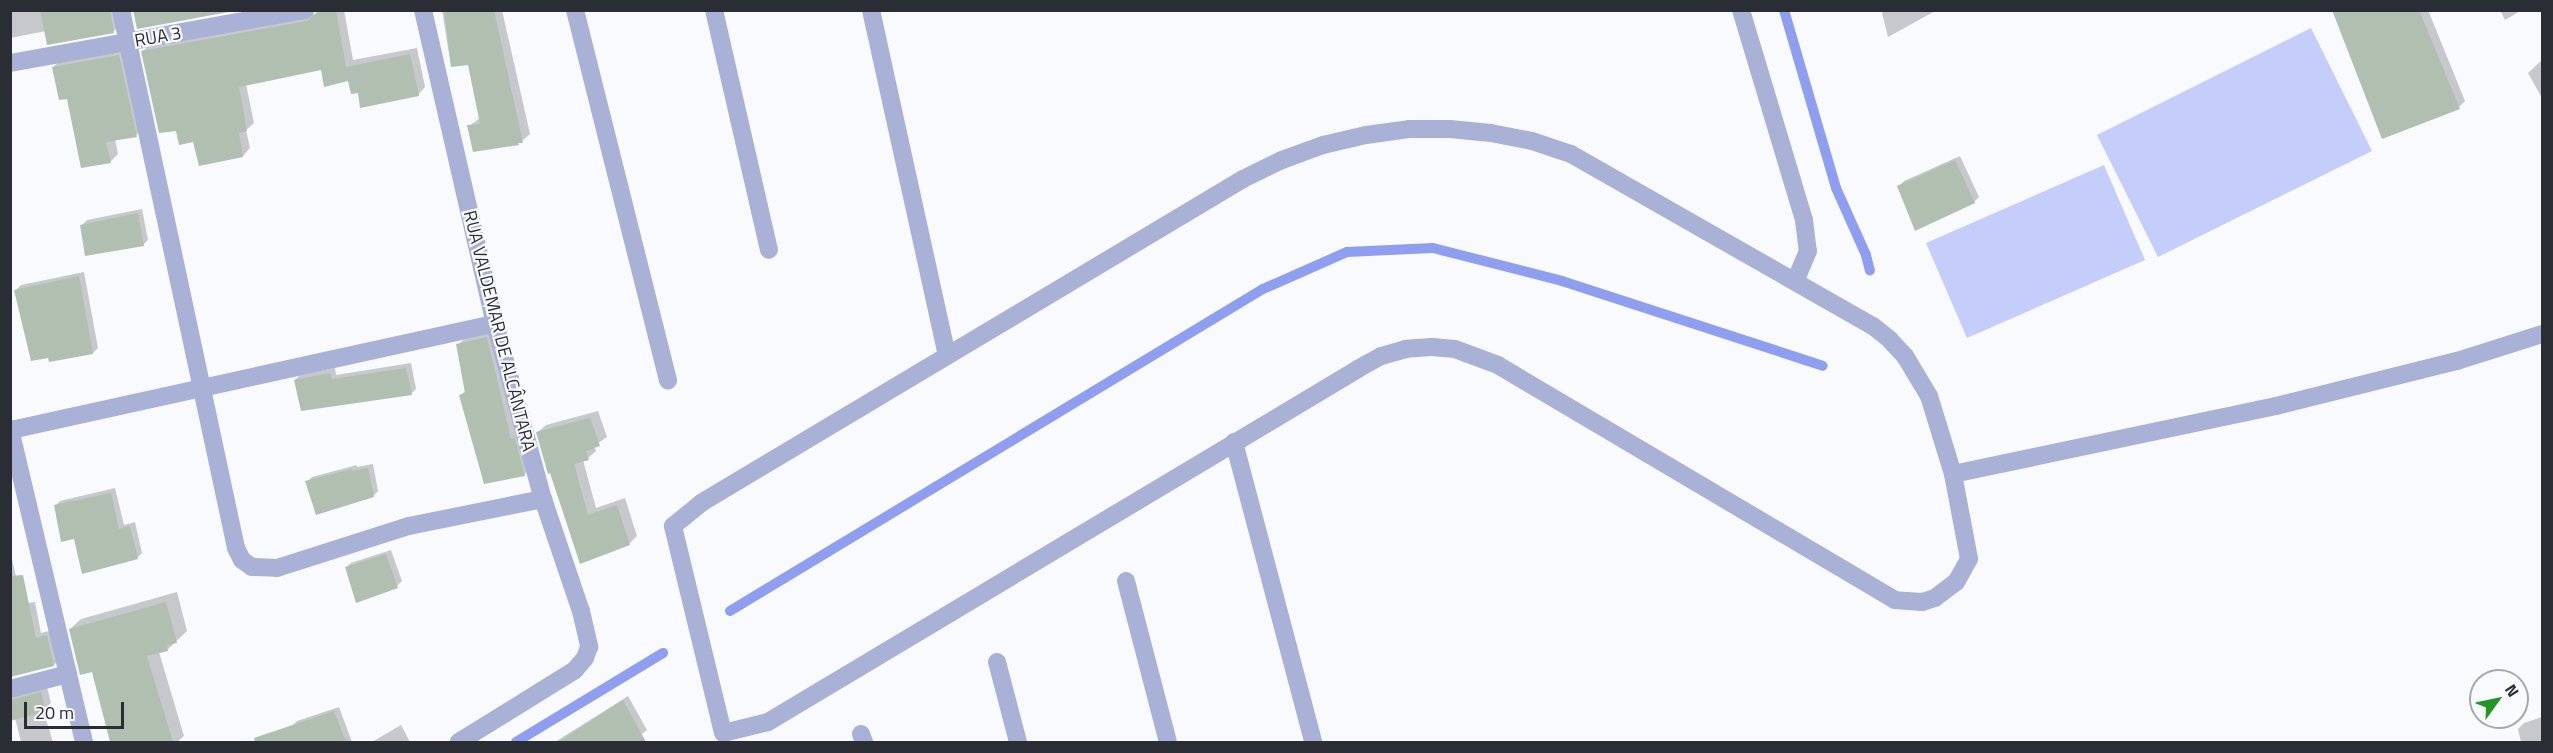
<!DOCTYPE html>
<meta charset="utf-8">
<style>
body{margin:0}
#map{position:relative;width:2553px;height:753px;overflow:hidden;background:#f9fafe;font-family:"Titillium Web",sans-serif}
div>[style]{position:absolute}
.green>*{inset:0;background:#c5cefa}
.shadow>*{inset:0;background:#0003}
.stream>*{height:10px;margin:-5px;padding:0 5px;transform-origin:5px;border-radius:5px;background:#909ef0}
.building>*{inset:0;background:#b0bfaf}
.minor>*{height:18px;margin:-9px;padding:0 9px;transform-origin:9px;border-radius:9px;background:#a9b1d7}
span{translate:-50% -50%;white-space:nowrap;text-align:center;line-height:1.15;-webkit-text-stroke:4.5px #f9fafe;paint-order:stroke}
.street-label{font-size:18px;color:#2b2d34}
.frame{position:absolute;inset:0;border:12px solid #2b2d34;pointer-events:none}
.north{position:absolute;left:2469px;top:669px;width:60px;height:60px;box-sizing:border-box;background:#f9fafe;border:2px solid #a7a8ad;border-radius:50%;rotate:57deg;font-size:16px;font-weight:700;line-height:24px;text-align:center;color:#2b2d34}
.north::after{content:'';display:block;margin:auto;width:21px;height:27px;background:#219624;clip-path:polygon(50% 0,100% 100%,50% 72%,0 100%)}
.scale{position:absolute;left:24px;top:702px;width:100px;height:27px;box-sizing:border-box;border:3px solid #2b2d34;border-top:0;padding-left:8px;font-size:18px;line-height:21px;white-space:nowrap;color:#2b2d34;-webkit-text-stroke:4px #f9fafe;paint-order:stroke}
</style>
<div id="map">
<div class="green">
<i style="clip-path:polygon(2311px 28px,2372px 151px,2158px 257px,2097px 135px)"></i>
<i style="clip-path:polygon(2104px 165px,2145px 260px,1967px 338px,1926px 243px)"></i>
</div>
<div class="shadow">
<i style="clip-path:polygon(10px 10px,119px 10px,121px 24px,114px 31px,46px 31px,10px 38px)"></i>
<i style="clip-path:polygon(317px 10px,344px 10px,353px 60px,417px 48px,425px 87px,418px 95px,359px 91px,350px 79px,322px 69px,246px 84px,254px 123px,246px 130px,250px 148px,243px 156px,195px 140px,177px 129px,143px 51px,150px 44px,316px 14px)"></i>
<i style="clip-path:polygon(442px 10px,502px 10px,530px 134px,522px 141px,469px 126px,480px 118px,470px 63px,451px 66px)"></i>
<i style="clip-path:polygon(1885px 10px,1937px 10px,1888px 37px,1882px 13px)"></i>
<i style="clip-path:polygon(2334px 10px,2428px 10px,2465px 101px,2459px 107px)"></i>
<i style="clip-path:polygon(2500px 10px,2522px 10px,2505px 20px)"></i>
<i style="clip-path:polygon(126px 48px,144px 128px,136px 135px,115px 139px,118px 154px,110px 162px,68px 97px,53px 67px,61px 60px)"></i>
<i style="clip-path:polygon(2542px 60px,2542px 98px,2528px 73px)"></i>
<i style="clip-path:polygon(1960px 156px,1979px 197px,1974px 202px,1899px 186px,1904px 181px)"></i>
<i style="clip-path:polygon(142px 209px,148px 240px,143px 245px,82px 225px,87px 220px)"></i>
<i style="clip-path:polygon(84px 272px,98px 348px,93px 353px,16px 290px,21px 285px)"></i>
<i style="clip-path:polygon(492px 333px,529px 470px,524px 475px,461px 395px,466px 390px,458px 345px,463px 340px)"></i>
<i style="clip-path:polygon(411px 363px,416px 389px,411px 394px,295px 380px,300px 375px,335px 368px,336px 375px)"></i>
<i style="clip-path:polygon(598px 411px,607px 437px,594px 446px,596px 451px,588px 458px,583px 460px,596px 508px,625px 498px,637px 536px,629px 544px,581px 562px,538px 432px,546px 425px)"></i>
<i style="clip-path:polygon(373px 464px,378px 491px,373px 496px,307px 482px,312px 477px,357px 465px,357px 467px)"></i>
<i style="clip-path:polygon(115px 488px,124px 525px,135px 522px,142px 553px,137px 558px,55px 506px,60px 501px)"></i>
<i style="clip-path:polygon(10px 550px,22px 604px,35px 602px,41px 633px,53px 630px,60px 659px,54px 665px,10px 676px)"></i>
<i style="clip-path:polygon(391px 550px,402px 581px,397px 586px,357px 601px,346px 568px,351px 563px)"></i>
<i style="clip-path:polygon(177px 592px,187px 631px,168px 649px,159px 652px,184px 736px,177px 742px,112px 742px,93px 670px,70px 629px,81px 619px)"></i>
<i style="clip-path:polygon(47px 687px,51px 703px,43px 710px,53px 742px,21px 742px,15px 718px,10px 719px,10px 691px)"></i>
<i style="clip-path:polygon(628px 696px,647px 730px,632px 742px,555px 742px)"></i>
<i style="clip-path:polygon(339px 707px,352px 742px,298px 742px,292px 726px,297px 721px)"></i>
<i style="clip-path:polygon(2542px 717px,2542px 742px,2521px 742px,2518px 729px,2524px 723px)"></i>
<i style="clip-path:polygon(401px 725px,410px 742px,372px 742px)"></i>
</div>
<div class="stream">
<i style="left:1784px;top:10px;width:185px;rotate:73.7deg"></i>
<i style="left:1836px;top:188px;width:73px;rotate:65.9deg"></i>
<i style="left:1866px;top:255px;width:16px;rotate:76deg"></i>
<i style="left:730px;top:611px;width:623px;rotate:-31.14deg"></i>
<i style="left:1263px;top:289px;width:92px;rotate:-23.8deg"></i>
<i style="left:1347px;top:252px;width:86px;rotate:-2.7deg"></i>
<i style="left:1433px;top:248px;width:133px;rotate:14.3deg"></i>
<i style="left:1562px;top:281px;width:274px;rotate:18deg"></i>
<i style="left:516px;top:742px;width:172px;rotate:-31.2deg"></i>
</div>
<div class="building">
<i style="clip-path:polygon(40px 10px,110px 10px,114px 33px,47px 45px)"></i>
<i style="clip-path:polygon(133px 10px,239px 10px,137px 29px)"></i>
<i style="clip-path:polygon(327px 10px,336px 10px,346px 67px,410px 54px,419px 96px,360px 108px,358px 93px,351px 94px,348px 81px,324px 87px,321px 70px,239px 87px,247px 131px,239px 133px,243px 157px,199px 166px,193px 142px,179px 145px,176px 131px,159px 133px,141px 51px,307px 21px,316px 13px)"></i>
<i style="clip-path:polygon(444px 10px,494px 10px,523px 143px,518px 143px,519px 145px,473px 152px,467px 125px,480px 124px,468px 65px,451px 67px)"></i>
<i style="clip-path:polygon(2332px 10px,2419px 10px,2460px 109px,2382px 139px)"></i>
<i style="clip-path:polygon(119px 55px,137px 137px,106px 142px,111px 163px,81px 168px,67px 99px,59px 100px,52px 67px)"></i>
<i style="clip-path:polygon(1955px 160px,1975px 203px,1915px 231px,1897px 186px)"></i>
<i style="clip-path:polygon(138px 213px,144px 246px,85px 256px,80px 225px)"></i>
<i style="clip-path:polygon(79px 276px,93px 354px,49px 362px,48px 358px,31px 361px,14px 290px)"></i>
<i style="clip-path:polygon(487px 337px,511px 439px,515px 438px,525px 476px,484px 484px,459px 395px,465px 393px,456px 344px)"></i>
<i style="clip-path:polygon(406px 368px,412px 395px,301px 411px,294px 380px,330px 373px,332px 379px)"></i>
<i style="clip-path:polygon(590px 418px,600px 446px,586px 451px,589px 460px,574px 464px,588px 515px,617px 505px,630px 545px,580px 564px,550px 473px,548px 474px,536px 432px)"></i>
<i style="clip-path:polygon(368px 468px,374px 497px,316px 515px,305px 481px,352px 469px,352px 471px)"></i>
<i style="clip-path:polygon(111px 493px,119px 529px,130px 526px,138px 559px,82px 574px,74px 539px,61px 542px,54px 505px)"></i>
<i style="clip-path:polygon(386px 554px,398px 588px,356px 603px,345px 567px)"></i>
<i style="clip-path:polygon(23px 575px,36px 638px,47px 635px,54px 666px,10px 677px,10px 576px)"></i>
<i style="clip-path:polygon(166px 602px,177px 643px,167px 645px,168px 651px,147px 656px,173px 742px,110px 742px,92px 672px,80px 675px,69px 629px)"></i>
<i style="clip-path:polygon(41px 692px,46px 711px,10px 721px,10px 700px)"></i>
<i style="clip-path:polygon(623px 700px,646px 742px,558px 742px)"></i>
<i style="clip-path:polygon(334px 711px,346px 742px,255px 742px,254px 738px)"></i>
</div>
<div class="minor">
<i style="left:121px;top:10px;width:550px;rotate:77.93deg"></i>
<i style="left:236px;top:548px;width:13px;rotate:63deg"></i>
<i style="left:242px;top:560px;width:12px;rotate:35deg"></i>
<i style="left:252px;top:567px;width:25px;rotate:2deg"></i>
<i style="left:277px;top:568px;width:139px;rotate:-17.7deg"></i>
<i style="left:409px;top:526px;width:137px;rotate:-11.4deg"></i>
<i style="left:423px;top:10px;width:322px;rotate:77.1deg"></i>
<i style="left:495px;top:324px;width:181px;rotate:74.7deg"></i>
<i style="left:543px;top:499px;width:118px;rotate:71.3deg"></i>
<i style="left:581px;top:611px;width:37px;rotate:77deg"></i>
<i style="left:589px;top:647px;width:12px;rotate:110deg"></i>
<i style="left:585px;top:658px;width:16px;rotate:130deg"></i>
<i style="left:575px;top:670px;width:137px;rotate:148.2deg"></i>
<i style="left:575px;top:10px;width:382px;rotate:75.9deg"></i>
<i style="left:714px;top:10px;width:246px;rotate:77.1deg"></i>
<i style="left:871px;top:10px;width:354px;rotate:77.6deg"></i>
<i style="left:1741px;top:10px;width:219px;rotate:73.3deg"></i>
<i style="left:1804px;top:220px;width:31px;rotate:83deg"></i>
<i style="left:1808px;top:251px;width:33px;rotate:113deg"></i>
<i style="left:10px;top:63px;width:300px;rotate:-10.2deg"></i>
<i style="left:1409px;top:129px;width:41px"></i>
<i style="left:1450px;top:129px;width:41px;rotate:5.6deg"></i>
<i style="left:1491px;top:133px;width:42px;rotate:11deg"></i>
<i style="left:1532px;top:141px;width:41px;rotate:18.4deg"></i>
<i style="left:1571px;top:154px;width:348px;rotate:29.7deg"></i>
<i style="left:1873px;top:326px;width:22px;rotate:39deg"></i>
<i style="left:1890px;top:340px;width:22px;rotate:47deg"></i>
<i style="left:1905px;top:356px;width:47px;rotate:59deg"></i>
<i style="left:1929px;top:396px;width:82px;rotate:72.9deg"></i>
<i style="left:1953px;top:474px;width:86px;rotate:79.3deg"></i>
<i style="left:1969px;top:559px;width:26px;rotate:119deg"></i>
<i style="left:1956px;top:582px;width:26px;rotate:143deg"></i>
<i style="left:1935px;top:598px;width:14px;rotate:163deg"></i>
<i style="left:1922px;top:602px;width:27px;rotate:-176deg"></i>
<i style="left:1895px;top:600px;width:461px;rotate:-149.4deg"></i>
<i style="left:1498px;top:365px;width:46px;rotate:-159.6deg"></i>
<i style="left:1455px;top:349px;width:23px;rotate:-175deg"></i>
<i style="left:1432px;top:347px;width:26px;rotate:176deg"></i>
<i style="left:1406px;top:349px;width:26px;rotate:164deg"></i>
<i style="left:1381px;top:356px;width:26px;rotate:151deg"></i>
<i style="left:1358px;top:369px;width:688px;rotate:149.11deg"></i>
<i style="left:768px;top:722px;width:46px;rotate:166.3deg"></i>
<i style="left:723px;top:733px;width:213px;rotate:-103.6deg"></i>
<i style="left:673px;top:526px;width:36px;rotate:-39deg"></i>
<i style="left:701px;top:503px;width:631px;rotate:-30.87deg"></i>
<i style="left:1243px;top:179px;width:43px;rotate:-26deg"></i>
<i style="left:1282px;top:160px;width:44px;rotate:-20.1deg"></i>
<i style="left:1323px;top:145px;width:44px;rotate:-13.1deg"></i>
<i style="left:1366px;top:135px;width:43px;rotate:-7.9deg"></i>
<i style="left:10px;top:429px;width:322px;rotate:76.7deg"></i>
<i style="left:11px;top:430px;width:495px;rotate:-12.4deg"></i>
<i style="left:1234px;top:442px;width:310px;rotate:75.2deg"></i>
<i style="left:1953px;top:474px;width:330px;rotate:-11.9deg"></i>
<i style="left:2276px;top:406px;width:187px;rotate:-14deg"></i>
<i style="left:2457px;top:361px;width:89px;rotate:-17.6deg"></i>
<i style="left:1126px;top:581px;width:166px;rotate:75.4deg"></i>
<i style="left:997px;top:662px;width:83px;rotate:75.3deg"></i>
<i style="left:10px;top:689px;width:60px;rotate:-14.5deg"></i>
<i style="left:861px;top:734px;width:9px;rotate:69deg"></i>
</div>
<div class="street-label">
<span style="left:158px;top:37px;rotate:-10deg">RUA 3</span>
<span style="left:499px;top:331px;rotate:76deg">RUA VALDEMAR DE ALCÂNTARA</span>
</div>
<div class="frame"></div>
<div class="north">N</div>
<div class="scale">20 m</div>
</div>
